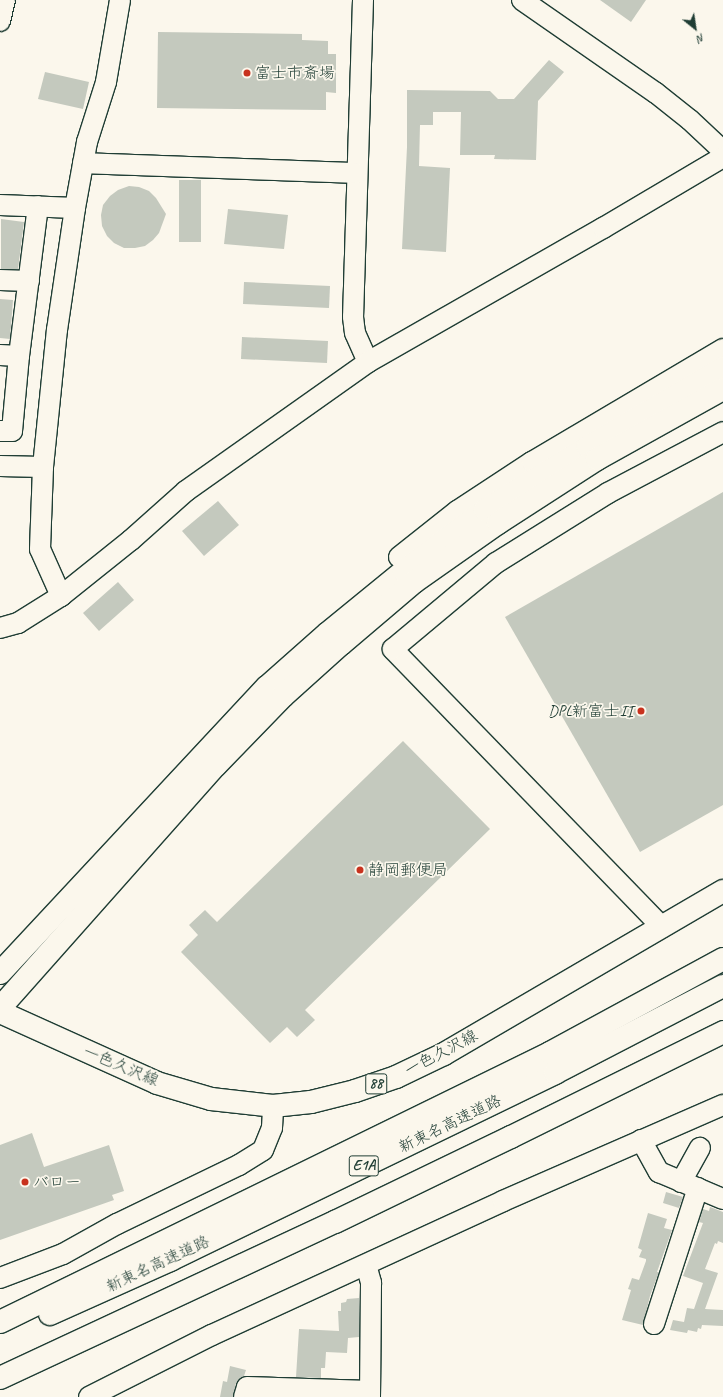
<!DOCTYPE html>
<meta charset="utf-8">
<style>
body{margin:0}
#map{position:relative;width:723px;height:1397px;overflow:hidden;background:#fbf7ec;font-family:Caveat,"Klee One",sans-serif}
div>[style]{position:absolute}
.building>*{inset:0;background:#c4c9be}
.roads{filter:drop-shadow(1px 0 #1f3d34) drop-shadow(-1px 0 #1f3d34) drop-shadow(0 1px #1f3d34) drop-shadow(0 -1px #1f3d34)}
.minor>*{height:20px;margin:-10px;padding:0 10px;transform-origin:10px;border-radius:10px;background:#fbf7ec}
.major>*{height:22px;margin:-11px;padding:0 11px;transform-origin:11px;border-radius:11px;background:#fbf7ec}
.highway>*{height:22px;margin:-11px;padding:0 11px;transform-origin:11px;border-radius:11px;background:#fbf7ec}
.dots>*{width:11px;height:11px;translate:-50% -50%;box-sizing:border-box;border:2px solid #fbf7ec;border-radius:50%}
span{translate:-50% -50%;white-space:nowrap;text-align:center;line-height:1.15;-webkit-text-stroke:3.5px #fbf7ec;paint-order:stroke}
.shield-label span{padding:1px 3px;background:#fbf7ec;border:1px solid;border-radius:3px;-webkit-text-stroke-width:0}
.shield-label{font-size:15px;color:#1f3d34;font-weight:700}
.poi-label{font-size:16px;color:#1f3d34}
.left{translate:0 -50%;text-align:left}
.right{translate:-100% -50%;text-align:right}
.street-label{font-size:16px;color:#1f3d34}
.north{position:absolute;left:675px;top:8px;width:40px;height:40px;-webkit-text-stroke:3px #fbf7ec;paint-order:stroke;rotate:150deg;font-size:11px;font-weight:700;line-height:16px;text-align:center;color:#1f3d34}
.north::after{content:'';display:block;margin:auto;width:14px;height:18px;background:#1f3d34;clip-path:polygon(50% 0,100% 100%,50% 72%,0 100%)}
</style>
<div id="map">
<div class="building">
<i style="clip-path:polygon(600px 0,646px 0,631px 22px)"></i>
<i style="clip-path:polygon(158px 32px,302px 34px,302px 40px,328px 41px,328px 54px,336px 54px,336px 93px,326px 92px,326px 110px,157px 108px)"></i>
<i style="clip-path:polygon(549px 60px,564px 72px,538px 101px,536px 160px,494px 159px,495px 155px,460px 155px,461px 112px,433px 112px,433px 125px,420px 125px,419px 166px,450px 168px,446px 252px,402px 249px,407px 147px,407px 90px,490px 91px,498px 99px,514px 99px)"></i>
<i style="clip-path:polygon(45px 72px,89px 82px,83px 109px,38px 99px)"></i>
<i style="clip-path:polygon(179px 180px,201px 180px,201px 242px,179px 242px)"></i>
<i style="clip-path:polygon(129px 186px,139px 187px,149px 191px,156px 198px,166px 214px,159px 233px,153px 240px,145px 246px,135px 248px,124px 248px,114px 243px,107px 236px,102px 226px,101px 215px,103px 205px,110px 196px,118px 190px)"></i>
<i style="clip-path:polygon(228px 209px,288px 215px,284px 249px,224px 244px)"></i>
<i style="clip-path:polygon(1px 219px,24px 222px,18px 269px,1px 269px)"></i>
<i style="clip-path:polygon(244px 282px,330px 286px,329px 308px,243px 304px)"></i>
<i style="clip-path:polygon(0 299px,13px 300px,10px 339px,0 338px)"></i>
<i style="clip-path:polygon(242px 337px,328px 341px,327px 363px,241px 359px)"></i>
<i style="clip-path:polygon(723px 492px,723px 805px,640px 852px,505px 617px)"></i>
<i style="clip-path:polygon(218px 501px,239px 525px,204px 556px,182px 531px)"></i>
<i style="clip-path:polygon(118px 582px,134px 600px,99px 631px,83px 613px)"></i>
<i style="clip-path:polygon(403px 741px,490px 829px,305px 1010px,315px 1020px,297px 1037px,287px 1027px,270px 1043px,181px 952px,198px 935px,189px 925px,205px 910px,217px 922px)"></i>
<i style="clip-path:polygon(32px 1133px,44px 1167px,109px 1145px,124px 1191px,112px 1195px,114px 1200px,0 1240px,0 1145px)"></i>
<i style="clip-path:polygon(666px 1192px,683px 1197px,679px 1208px,663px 1203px)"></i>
<i style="clip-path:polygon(710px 1207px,723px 1212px,723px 1243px,718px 1241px,717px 1244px,715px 1243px,705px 1269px,718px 1273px,705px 1309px,723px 1310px,723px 1326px,702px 1325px,701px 1329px,698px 1328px,697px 1332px,688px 1330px,687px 1333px,670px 1330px,673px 1320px,684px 1322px,687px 1308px,694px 1309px,703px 1283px,683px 1276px,703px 1223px,699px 1222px,703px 1209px,709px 1211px)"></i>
<i style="clip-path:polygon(648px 1213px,667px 1219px,664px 1228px,672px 1230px,657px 1272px,659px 1272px,650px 1296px,643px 1325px,622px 1320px,631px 1290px,628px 1289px,632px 1278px,639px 1280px,646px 1261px,646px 1259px,639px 1257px,642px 1250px,638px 1248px)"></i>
<i style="clip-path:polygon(359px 1298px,359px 1337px,348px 1338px,347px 1353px,326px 1352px,325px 1368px,321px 1368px,321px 1378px,296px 1377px,299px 1329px,339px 1331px,338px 1311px,341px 1311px,341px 1303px,346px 1302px,347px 1299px)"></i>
<i style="clip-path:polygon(230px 1366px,246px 1370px,244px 1376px,239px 1379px,236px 1383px,233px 1397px,220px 1397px,223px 1381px,227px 1382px)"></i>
</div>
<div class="roads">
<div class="minor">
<i style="left:363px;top:0;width:317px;rotate:91.8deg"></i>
<i style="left:353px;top:317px;width:16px;rotate:83deg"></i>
<i style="left:355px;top:333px;width:32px;rotate:66deg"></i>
<i style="left:522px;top:0;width:163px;rotate:34.8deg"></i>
<i style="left:656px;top:93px;width:43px;rotate:38.5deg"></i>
<i style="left:690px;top:120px;width:45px;rotate:43.2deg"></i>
<i style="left:0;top:21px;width:22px;rotate:-77deg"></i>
<i style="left:83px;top:163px;width:273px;rotate:2.1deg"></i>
<i style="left:0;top:205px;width:75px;rotate:2.3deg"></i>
<i style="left:0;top:280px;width:29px;rotate:2deg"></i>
<i style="left:0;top:355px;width:19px;rotate:3deg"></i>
<i style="left:0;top:431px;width:12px"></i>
<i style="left:12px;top:431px;width:75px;rotate:-84.7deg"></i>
<i style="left:19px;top:356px;width:151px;rotate:-82.8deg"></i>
<i style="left:0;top:466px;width:43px;rotate:1.3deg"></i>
<i style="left:399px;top:557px;width:74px;rotate:-38.4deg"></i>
<i style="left:457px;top:511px;width:90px;rotate:-33.2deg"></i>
<i style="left:532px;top:462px;width:222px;rotate:-30.6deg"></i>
<i style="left:61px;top:596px;width:51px;rotate:-114.1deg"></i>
<i style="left:40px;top:549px;width:82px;rotate:-87.9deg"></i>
<i style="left:43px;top:467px;width:138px;rotate:-84.2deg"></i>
<i style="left:57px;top:330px;width:123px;rotate:-81.6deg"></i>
<i style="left:75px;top:208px;width:67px;rotate:-79.7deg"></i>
<i style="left:87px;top:142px;width:63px;rotate:-72.4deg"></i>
<i style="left:106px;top:82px;width:83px;rotate:-80.3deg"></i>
<i style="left:0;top:628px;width:19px;rotate:-16deg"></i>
<i style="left:18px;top:623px;width:51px;rotate:-32.1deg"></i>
<i style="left:61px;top:596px;width:90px;rotate:-38.7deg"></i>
<i style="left:131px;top:540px;width:74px;rotate:-41.7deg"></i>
<i style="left:186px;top:491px;width:223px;rotate:-35.3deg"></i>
<i style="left:368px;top:362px;width:271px;rotate:-29.7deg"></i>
<i style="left:603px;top:228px;width:139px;rotate:-30.6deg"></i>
<i style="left:662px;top:927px;width:387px;rotate:-134.1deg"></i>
<i style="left:393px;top:649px;width:134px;rotate:-39.9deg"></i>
<i style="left:496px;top:563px;width:132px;rotate:-32deg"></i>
<i style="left:608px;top:493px;width:130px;rotate:-27.9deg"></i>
<i style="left:641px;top:1140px;width:37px;rotate:61deg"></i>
<i style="left:659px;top:1172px;width:69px;rotate:22.9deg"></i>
<i style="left:681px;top:1182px;width:39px;rotate:-61deg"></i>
<i style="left:366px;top:1265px;width:19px;rotate:74deg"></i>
<i style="left:371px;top:1283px;width:114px;rotate:90.5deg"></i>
<i style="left:0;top:1278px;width:67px;rotate:-20.9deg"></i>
<i style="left:63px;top:1254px;width:62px;rotate:-29.1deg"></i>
<i style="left:117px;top:1224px;width:136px;rotate:-25.8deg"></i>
<i style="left:239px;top:1165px;width:28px;rotate:-32deg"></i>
<i style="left:263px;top:1150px;width:24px;rotate:-68deg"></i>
<i style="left:272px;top:1128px;width:22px;rotate:-87deg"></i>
<i style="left:654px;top:1324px;width:143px;rotate:-72.1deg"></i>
<i style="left:89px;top:1397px;width:138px;rotate:-26.8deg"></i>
<i style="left:212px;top:1335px;width:320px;rotate:-24.7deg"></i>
<i style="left:503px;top:1201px;width:240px;rotate:-23.6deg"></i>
<i style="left:244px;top:1397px;width:10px;rotate:-73deg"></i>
<i style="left:247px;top:1387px;width:123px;rotate:1.9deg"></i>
</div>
<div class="major">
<i style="left:0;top:1012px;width:172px;rotate:24.3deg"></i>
<i style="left:157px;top:1083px;width:56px;rotate:16.5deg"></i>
<i style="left:211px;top:1099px;width:62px;rotate:6.4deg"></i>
<i style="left:273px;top:1106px;width:38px;rotate:-6deg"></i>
<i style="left:311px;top:1102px;width:45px;rotate:-14deg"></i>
<i style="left:355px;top:1091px;width:43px;rotate:-18.9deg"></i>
<i style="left:396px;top:1077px;width:53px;rotate:-25.6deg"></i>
<i style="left:444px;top:1054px;width:323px;rotate:-30.3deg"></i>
</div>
<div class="highway">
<i style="left:0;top:973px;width:391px;rotate:-47deg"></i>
<i style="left:267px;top:687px;width:81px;rotate:-41.5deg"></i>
<i style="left:328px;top:633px;width:98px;rotate:-39.2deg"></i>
<i style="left:404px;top:571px;width:101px;rotate:-37deg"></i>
<i style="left:485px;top:510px;width:121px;rotate:-31.5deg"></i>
<i style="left:588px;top:447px;width:156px;rotate:-30.3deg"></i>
<i style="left:0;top:1008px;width:325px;rotate:-48.4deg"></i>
<i style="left:216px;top:765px;width:96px;rotate:-45.8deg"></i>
<i style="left:283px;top:696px;width:78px;rotate:-41.9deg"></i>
<i style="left:341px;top:644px;width:96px;rotate:-40.3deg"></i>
<i style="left:414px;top:582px;width:103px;rotate:-35.1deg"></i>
<i style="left:498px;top:523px;width:118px;rotate:-32.9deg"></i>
<i style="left:597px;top:459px;width:144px;rotate:-29.1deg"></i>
<i style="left:50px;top:1314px;width:132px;rotate:-24.2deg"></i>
<i style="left:170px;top:1260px;width:428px;rotate:-25.9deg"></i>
<i style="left:555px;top:1073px;width:189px;rotate:-27.4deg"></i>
<i style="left:0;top:1322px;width:612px;rotate:-26.06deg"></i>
<i style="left:550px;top:1053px;width:197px;rotate:-28.5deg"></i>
<i style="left:0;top:1378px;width:370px;rotate:-25deg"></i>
<i style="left:335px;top:1222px;width:195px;rotate:-25.8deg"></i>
<i style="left:511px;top:1137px;width:237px;rotate:-26.3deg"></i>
</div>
</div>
<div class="dots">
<i style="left:247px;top:73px;background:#c8321e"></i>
<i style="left:641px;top:711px;background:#c8321e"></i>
<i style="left:360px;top:870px;background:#c8321e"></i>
<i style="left:25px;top:1182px;background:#c8321e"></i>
</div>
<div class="shield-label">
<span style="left:376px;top:1084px">88</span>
<span style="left:364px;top:1166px">E1A</span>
</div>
<div class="poi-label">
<span class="left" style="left:255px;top:73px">富士市斎場</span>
<span class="right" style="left:633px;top:711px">DPL新富士II</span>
<span class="left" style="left:368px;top:870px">静岡郵便局</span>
<span class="left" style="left:33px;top:1182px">バロー</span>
</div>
<div class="street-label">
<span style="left:441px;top:1053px;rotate:-28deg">一色久沢線</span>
<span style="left:121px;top:1066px;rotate:23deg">一色久沢線</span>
<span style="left:450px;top:1124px;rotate:-26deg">新東名高速道路</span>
<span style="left:158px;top:1264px;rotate:-25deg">新東名高速道路</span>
</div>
<div class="north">N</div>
</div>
